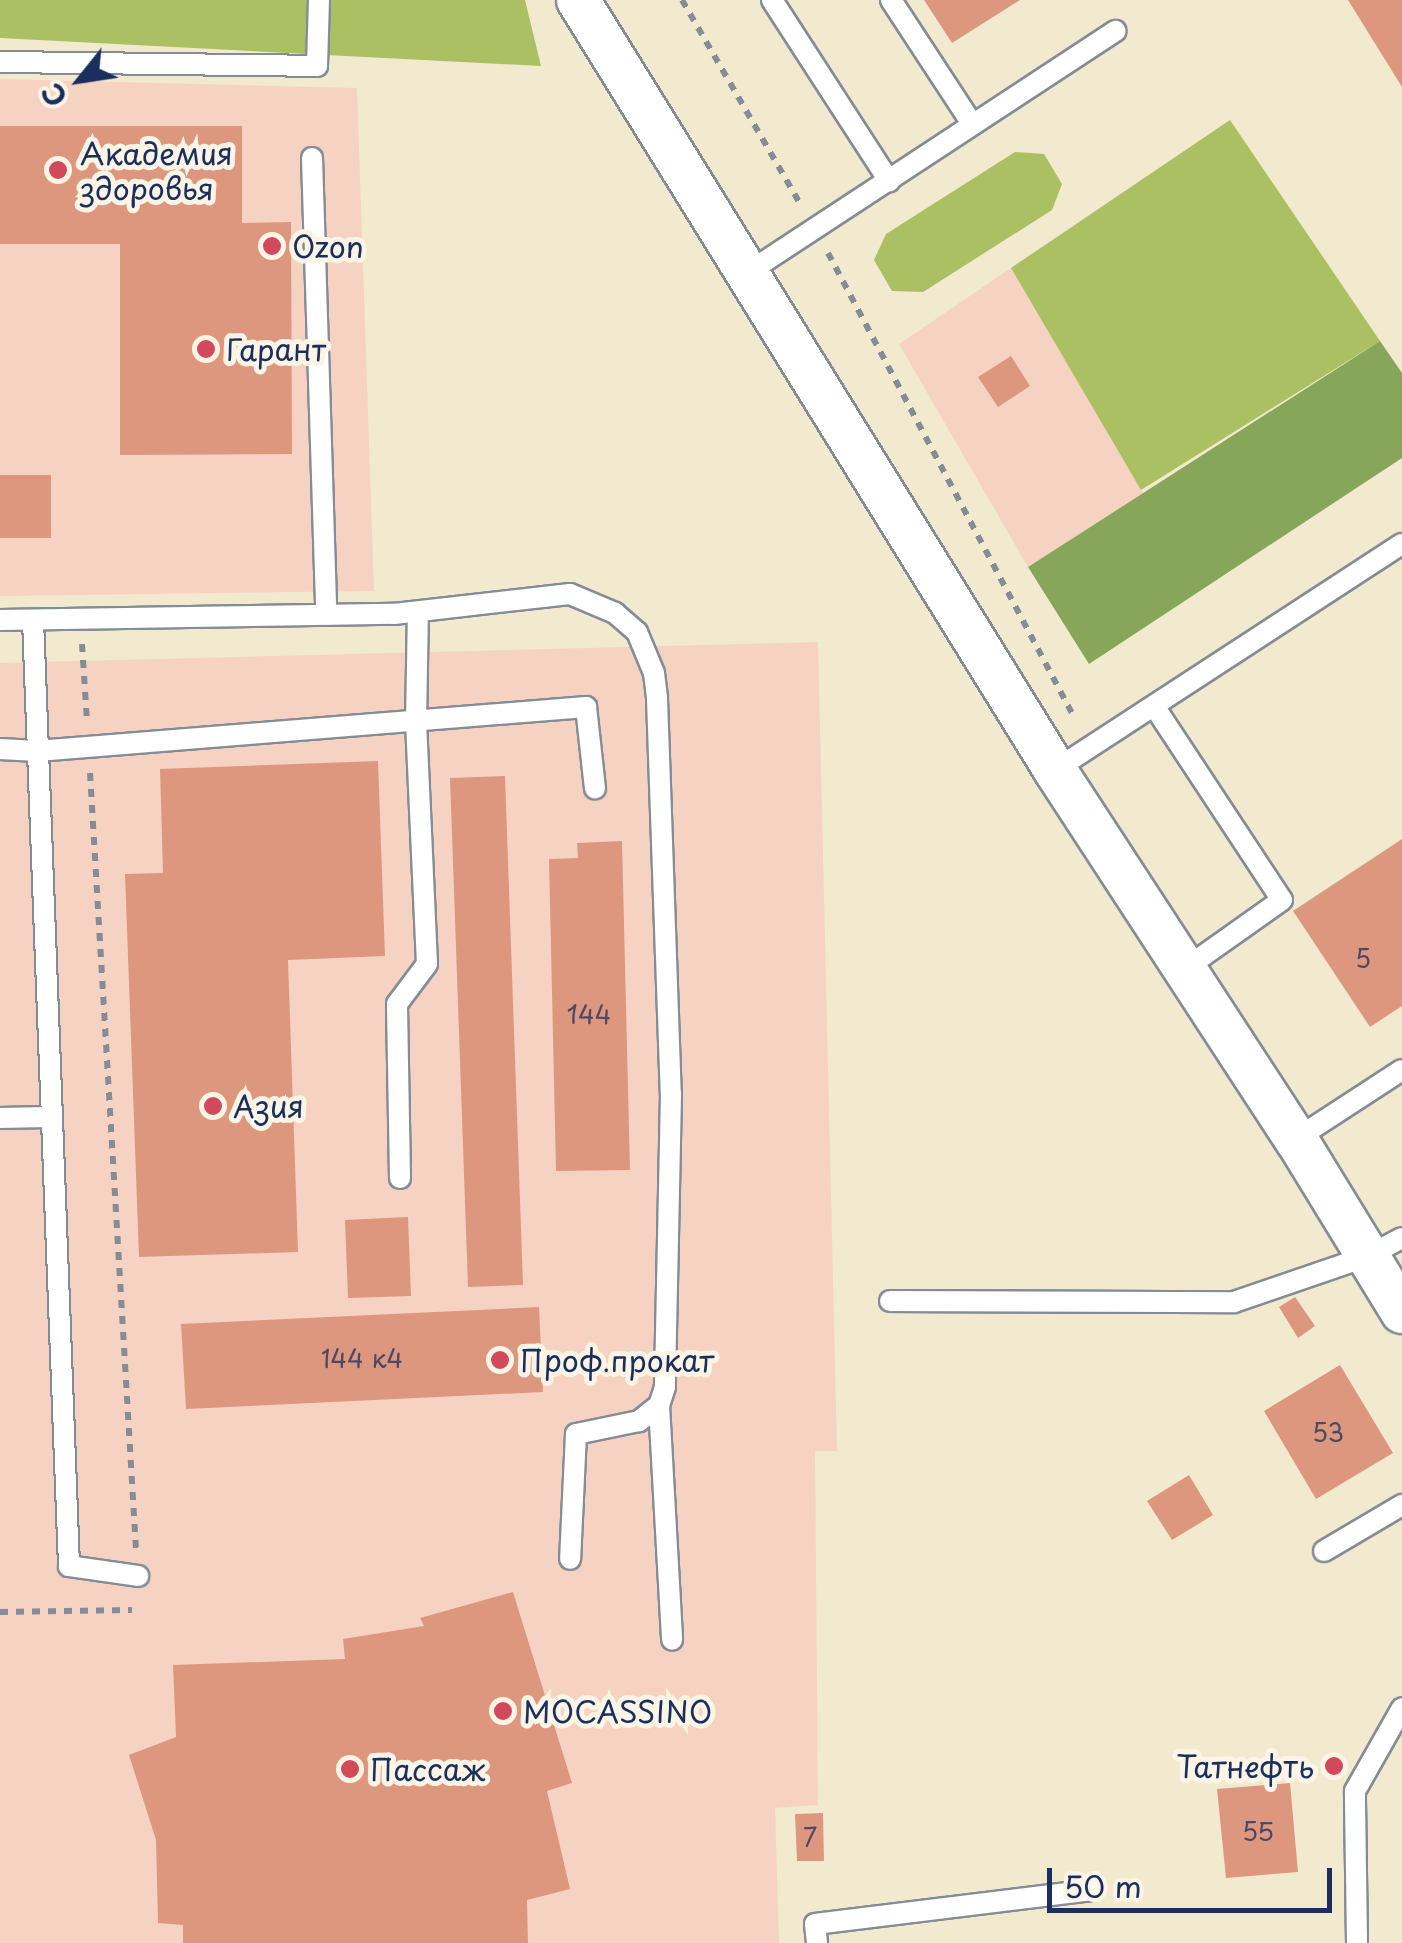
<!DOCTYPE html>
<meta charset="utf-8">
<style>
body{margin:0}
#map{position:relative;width:1402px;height:1943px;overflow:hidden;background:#f1eacf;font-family:"Playpen Sans",sans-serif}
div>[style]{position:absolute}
.built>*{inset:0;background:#f6d2c3}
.green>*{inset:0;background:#abbf63}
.forest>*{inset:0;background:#88a659}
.building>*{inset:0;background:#de977f}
.path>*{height:6px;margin-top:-3px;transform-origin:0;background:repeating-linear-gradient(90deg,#868c96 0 8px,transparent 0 16px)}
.roads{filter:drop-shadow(2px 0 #868c96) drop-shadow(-2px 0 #868c96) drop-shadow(0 2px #868c96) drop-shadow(0 -2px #868c96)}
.service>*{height:20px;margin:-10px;padding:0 10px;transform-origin:10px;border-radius:10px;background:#fff}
.minor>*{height:42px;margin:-21px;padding:0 21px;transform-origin:21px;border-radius:21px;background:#fff}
.dots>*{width:28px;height:28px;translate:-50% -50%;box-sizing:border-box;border:5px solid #fcf5e5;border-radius:50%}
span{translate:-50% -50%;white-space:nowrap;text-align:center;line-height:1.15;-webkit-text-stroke:10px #fcf5e5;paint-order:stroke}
.number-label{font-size:25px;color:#4c4966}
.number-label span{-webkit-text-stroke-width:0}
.poi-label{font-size:30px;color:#1b2f5e}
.left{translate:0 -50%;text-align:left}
.right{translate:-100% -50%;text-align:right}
.north{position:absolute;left:30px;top:30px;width:100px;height:100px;-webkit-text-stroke:8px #fcf5e5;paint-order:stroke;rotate:240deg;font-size:28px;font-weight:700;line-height:40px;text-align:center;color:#1b2f5e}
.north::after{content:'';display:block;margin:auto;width:35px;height:45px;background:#1b2f5e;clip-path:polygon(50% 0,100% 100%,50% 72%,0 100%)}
.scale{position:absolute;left:1047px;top:1868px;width:285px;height:45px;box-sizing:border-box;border:5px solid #1b2f5e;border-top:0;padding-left:12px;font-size:30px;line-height:35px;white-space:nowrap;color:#1b2f5e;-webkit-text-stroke:8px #fcf5e5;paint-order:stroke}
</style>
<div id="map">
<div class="built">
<i style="clip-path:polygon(0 79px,357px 88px,374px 591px,0 596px)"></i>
<i style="clip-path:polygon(1011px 268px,1143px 493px,1028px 567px,899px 344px)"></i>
<i style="clip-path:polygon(818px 642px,837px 1451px,815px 1451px,818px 1805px,775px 1808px,779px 1943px,0 1943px,0 663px)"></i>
</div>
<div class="green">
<i style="clip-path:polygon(0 0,525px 0,541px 66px,0 38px)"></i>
<i style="clip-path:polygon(1230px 120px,1380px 341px,1141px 490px,1011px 268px)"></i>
<i style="clip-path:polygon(1015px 152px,1044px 154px,1062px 184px,1052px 210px,923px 292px,892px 291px,874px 260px,886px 234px)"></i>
</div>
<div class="forest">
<i style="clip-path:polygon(1380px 341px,1402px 373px,1402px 458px,1089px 664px,1028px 567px)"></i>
</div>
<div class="building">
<i style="clip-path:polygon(924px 0,1020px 0,952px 43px)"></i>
<i style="clip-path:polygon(1348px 0,1402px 0,1402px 87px)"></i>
<i style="clip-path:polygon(0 126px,242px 126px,242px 223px,291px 222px,292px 454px,120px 455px,120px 244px,0 244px)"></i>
<i style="clip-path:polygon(1011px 356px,1030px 386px,998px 407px,978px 377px)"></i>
<i style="clip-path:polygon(0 475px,51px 475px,51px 538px,0 538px)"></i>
<i style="clip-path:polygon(378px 761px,385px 956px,288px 960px,298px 1252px,139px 1257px,125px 874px,163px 873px,160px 769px)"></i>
<i style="clip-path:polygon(505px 776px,523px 1285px,468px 1287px,450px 778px)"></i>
<i style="clip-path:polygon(1402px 839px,1402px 1006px,1370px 1027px,1293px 911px)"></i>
<i style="clip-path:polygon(622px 841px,630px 1170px,556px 1171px,549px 859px,578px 858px,577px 843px)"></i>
<i style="clip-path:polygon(408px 1217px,411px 1296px,348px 1298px,345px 1220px)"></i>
<i style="clip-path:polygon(1295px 1297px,1315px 1326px,1298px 1338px,1279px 1307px)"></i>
<i style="clip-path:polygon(539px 1307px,543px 1392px,186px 1409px,181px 1324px)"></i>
<i style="clip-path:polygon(1340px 1365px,1393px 1453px,1316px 1499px,1264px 1411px)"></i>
<i style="clip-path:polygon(1189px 1475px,1213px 1515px,1172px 1540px,1147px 1501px)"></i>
<i style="clip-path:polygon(513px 1592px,572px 1783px,547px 1791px,570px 1889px,527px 1900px,528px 1943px,183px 1943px,183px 1925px,158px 1923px,156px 1840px,129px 1755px,176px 1737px,173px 1665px,345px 1659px,343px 1639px,424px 1626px,420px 1618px)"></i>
<i style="clip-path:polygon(1290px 1783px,1298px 1872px,1226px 1878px,1217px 1789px)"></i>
<i style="clip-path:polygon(823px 1813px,824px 1861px,797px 1861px,795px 1814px)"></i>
</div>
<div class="path">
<i style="left:682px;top:0;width:239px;rotate:59.9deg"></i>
<i style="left:828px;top:253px;width:527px;rotate:62.07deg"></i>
<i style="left:82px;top:644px;width:77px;rotate:86.3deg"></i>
<i style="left:90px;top:773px;width:777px;rotate:86.61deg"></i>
<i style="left:0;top:1612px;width:132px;rotate:-0.9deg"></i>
</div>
<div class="roads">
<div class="service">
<i style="left:772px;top:0;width:216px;rotate:57.1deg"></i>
<i style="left:891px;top:0;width:148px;rotate:56.8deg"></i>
<i style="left:0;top:62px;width:317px;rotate:0.7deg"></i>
<i style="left:317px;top:66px;width:66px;rotate:-88.3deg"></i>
<i style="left:312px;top:158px;width:457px;rotate:88.2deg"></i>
<i style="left:747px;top:273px;width:441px;rotate:-33.3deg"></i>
<i style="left:0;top:620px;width:394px;rotate:-0.9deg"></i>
<i style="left:394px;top:614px;width:177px;rotate:-6.5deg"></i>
<i style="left:570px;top:594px;width:49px;rotate:22.9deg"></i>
<i style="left:615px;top:613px;width:29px;rotate:41deg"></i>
<i style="left:637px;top:632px;width:44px;rotate:67.5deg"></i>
<i style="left:654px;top:673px;width:26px;rotate:83deg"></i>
<i style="left:657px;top:699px;width:395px;rotate:88deg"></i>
<i style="left:671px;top:1094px;width:293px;rotate:91.2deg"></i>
<i style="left:665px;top:1387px;width:19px;rotate:108deg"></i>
<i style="left:659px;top:1405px;width:26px;rotate:141deg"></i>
<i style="left:639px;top:1421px;width:64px;rotate:168.3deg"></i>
<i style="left:576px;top:1434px;width:125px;rotate:92.7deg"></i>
<i style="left:33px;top:620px;width:947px;rotate:87.82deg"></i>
<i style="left:69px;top:1566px;width:70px;rotate:8.2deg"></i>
<i style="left:1154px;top:706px;width:232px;rotate:56.6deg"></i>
<i style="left:1282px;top:900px;width:118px;rotate:144.7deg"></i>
<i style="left:0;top:749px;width:37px;rotate:3deg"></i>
<i style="left:37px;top:751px;width:551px;rotate:-4.58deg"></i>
<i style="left:586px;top:707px;width:82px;rotate:83.7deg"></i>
<i style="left:1055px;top:770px;width:414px;rotate:-33.1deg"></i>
<i style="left:0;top:1118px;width:52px;rotate:-1.1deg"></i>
<i style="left:1296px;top:1139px;width:126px;rotate:-33.1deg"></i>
<i style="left:400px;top:1178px;width:174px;rotate:-91deg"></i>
<i style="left:397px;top:1004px;width:50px;rotate:-53.1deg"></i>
<i style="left:427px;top:964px;width:241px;rotate:-92.6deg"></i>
<i style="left:416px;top:723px;width:111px;rotate:-89deg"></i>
<i style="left:890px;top:1301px;width:344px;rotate:0.2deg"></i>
<i style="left:1234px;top:1302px;width:142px;rotate:-18.9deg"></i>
<i style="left:1368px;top:1256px;width:38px;rotate:-28deg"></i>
<i style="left:659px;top:1405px;width:235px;rotate:86.8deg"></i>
<i style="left:1324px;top:1551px;width:91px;rotate:-30.5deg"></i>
<i style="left:817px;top:1943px;width:19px;rotate:-96deg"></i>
<i style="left:815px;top:1924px;width:277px;rotate:-7deg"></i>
<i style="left:1357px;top:1943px;width:152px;rotate:-90.8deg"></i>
<i style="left:1355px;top:1791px;width:95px;rotate:-60.5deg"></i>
</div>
<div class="minor">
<i style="left:578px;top:0;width:906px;rotate:58.22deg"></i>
<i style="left:1055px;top:770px;width:441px;rotate:56.9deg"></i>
<i style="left:1296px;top:1139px;width:203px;rotate:58.5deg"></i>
</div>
</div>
<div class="dots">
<i style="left:58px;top:170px;background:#d1495b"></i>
<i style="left:272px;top:246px;background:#d1495b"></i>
<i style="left:206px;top:349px;background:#d1495b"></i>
<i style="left:213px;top:1106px;background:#d1495b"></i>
<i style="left:500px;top:1360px;background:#d1495b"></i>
<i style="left:503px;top:1711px;background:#d1495b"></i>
<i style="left:1334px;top:1766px;background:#d1495b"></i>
<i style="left:350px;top:1769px;background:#d1495b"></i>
</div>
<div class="number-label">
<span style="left:1363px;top:958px">5</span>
<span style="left:589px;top:1014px">144</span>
<span style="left:362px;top:1358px">144 к4</span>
<span style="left:1328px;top:1432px">53</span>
<span style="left:1258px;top:1831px">55</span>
<span style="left:810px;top:1837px">7</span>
</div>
<div class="poi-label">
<span class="left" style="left:80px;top:170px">Академия<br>здоровья</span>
<span class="left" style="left:292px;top:246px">Ozon</span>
<span class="left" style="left:226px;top:349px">Гарант</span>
<span class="left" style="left:233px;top:1106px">Азия</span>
<span class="left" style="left:520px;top:1360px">Проф.прокат</span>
<span class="left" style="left:523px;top:1711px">MOCASSINO</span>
<span class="right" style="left:1314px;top:1766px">Татнефть</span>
<span class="left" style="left:370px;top:1769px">Пассаж</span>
</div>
<div class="north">С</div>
<div class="scale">50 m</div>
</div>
